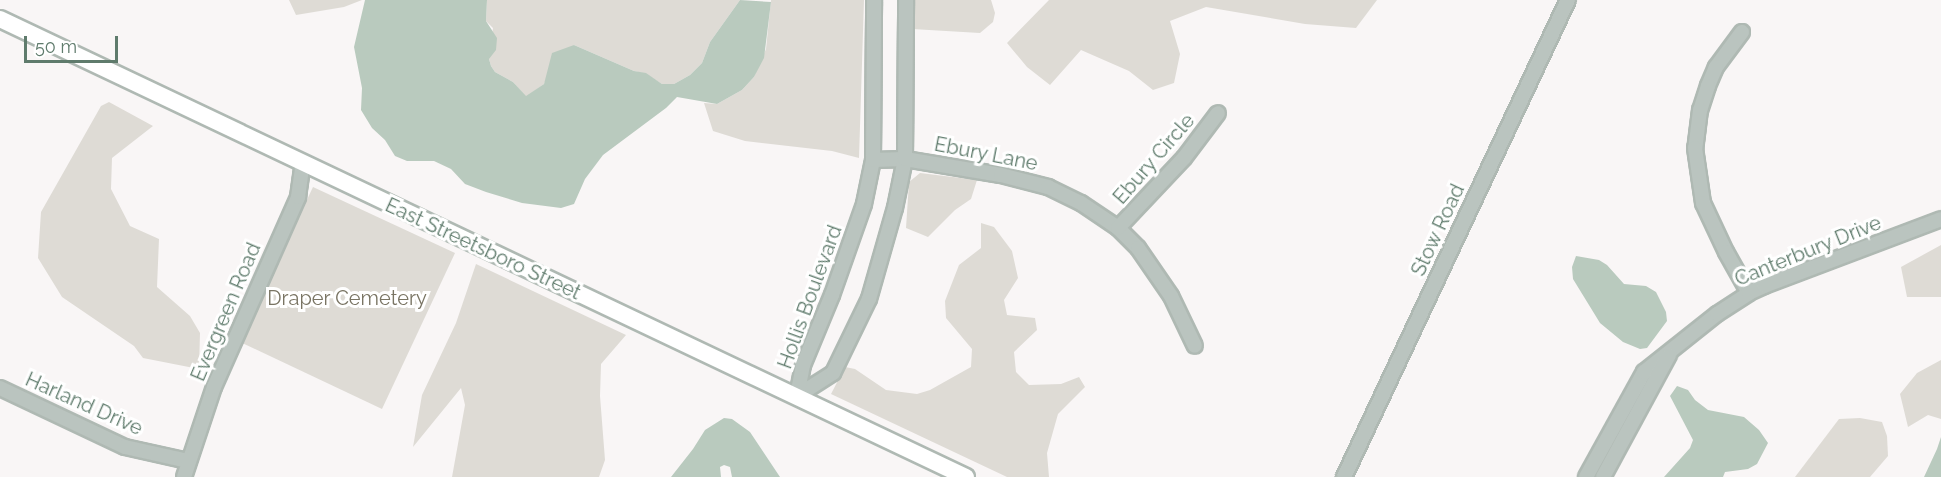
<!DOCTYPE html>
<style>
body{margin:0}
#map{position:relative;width:1941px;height:477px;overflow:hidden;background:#f9f6f6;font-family:Raleway,sans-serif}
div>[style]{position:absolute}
.green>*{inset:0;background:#dedbd5}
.water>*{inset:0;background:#b9cabe}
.roads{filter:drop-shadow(2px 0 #afb9b3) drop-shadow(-2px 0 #afb9b3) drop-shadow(0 2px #afb9b3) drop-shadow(0 -2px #afb9b3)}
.minor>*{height:14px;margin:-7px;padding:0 7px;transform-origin:7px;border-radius:7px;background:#bac4bf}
.major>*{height:16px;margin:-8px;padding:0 8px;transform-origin:8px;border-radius:8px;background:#fff}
span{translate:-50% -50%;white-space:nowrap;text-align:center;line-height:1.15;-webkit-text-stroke:6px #fff;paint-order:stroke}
.street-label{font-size:20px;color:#5f7b6c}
.park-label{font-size:20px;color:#797463}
.scale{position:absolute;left:24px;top:36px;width:94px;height:27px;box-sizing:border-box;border:3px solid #5f7b6c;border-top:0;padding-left:8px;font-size:18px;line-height:21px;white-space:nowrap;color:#5f7b6c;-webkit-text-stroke:4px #fff;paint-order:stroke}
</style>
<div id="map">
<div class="green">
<i style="clip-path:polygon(289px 0,362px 0,344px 7px,296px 15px)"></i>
<i style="clip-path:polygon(487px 0,740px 0,710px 42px,702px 63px,690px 75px,674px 84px,662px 84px,646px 74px,634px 71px,574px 45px,547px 77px,544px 84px,526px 97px,513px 82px,495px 72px,491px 66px,489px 59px,493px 28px,486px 21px)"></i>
<i style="clip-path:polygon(771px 0,864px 0,859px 158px,832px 151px,745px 141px,713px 131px,704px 103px,717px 104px,742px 90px,754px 77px,766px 49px)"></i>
<i style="clip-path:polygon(912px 0,991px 0,995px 13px,993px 22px,980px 33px,912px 29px)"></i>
<i style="clip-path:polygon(1049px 0,1377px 0,1356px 28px,1305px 24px,1206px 7px,1170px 21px,1180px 54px,1174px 83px,1153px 90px,1129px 71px,1081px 50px,1050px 85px,1027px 67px,1007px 43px)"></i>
<i style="clip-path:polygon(109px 102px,153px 126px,112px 158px,111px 189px,130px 226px,159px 239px,157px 287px,190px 316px,200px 333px,199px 369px,143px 358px,134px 346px,62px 297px,38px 258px,41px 212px,101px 106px)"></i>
<i style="clip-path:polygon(920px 173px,977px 180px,971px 199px,955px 210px,928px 237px,906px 228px,909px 182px)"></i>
<i style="clip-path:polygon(313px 187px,455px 253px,382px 409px,240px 342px)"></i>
<i style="clip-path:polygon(981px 223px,994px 227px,1012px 251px,1018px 278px,1004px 300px,1007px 315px,1035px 318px,1037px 330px,1014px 352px,1016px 372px,1029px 385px,1061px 384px,1079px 377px,1085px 387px,1058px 414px,1047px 453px,1049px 477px,1007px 477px,831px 394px,845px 367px,855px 369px,886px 390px,917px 394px,930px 390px,971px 367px,972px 349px,946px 318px,945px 301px,959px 265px,981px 248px)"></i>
<i style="clip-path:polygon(1941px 245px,1941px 297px,1907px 297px,1901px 267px)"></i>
<i style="clip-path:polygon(476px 264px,626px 335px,601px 364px,600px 396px,605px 460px,599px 477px,452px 477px,465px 405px,461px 388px,413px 447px,422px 395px,456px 323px)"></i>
<i style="clip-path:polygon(1941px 360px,1941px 419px,1928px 415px,1908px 427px,1900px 394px,1917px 373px)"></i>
<i style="clip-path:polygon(1860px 418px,1882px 422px,1887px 436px,1888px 456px,1870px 477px,1795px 477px,1839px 419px)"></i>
</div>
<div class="water">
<i style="clip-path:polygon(365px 0,487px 0,486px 21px,497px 38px,496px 50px,489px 59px,491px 66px,495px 72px,513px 82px,526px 96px,544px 84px,552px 53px,574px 45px,634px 71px,646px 73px,662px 84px,674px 84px,690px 75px,702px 63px,710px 42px,740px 0,771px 2px,764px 58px,754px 77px,742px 90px,717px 104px,677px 97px,666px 108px,603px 155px,585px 179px,574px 204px,561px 208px,522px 203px,486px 192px,465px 184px,451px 169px,434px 161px,407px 161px,395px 156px,385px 140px,372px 128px,361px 110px,362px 88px,354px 47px)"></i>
<i style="clip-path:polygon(1576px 256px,1599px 260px,1607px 265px,1624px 284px,1646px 286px,1656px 292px,1666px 312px,1667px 321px,1647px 348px,1640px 349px,1623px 342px,1600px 323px,1573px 279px,1572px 267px)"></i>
<i style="clip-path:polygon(1677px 386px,1688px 390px,1695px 400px,1708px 410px,1744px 417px,1759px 430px,1768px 443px,1757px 464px,1748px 469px,1725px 472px,1723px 477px,1664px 477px,1690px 448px,1693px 440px,1670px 396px)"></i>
<i style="clip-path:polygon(724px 418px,732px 419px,750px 432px,780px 477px,732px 477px,730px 467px,724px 465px,720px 467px,721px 477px,671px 477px,693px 449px,705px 430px)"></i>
<i style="clip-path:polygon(1941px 437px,1941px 477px,1924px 477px,1937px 449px)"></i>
</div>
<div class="roads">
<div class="minor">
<i style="left:1742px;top:32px;width:44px;rotate:126.6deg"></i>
<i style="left:1716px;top:67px;width:21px;rotate:113deg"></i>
<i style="left:1708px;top:86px;width:25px;rotate:108deg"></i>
<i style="left:1700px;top:110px;width:38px;rotate:97deg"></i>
<i style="left:1695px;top:148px;width:56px;rotate:81.7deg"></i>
<i style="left:1703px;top:203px;width:54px;rotate:64.9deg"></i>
<i style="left:1726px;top:252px;width:47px;rotate:60.7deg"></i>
<i style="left:873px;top:160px;width:32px;rotate:-2deg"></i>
<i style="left:905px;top:159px;width:97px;rotate:9.5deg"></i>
<i style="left:1001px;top:175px;width:49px;rotate:14.3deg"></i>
<i style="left:1048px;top:187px;width:37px;rotate:26deg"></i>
<i style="left:1081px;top:203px;width:45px;rotate:34deg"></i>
<i style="left:1118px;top:228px;width:28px;rotate:45deg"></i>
<i style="left:1138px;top:248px;width:58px;rotate:55.5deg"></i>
<i style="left:1171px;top:296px;width:55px;rotate:64.4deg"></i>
<i style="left:1118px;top:228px;width:96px;rotate:-46.7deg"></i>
<i style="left:1184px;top:158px;width:56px;rotate:-52.9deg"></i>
<i style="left:0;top:388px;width:138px;rotate:25.3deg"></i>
<i style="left:125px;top:447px;width:65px;rotate:12.5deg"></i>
<i style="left:797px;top:396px;width:43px;rotate:-32.6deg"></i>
<i style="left:833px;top:373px;width:82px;rotate:-64.1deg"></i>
<i style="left:869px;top:299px;width:95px;rotate:-74.1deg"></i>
<i style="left:895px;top:208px;width:50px;rotate:-78.5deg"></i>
<i style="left:905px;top:159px;width:159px;rotate:-89.6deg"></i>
<i style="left:797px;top:396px;width:32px;rotate:-79deg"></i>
<i style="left:803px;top:365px;width:76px;rotate:-67.5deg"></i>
<i style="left:832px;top:295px;width:96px;rotate:-70.6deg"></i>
<i style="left:864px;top:204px;width:45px;rotate:-78.4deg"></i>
<i style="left:873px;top:160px;width:160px;rotate:-89.6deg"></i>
<i style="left:184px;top:477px;width:95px;rotate:-71.6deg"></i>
<i style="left:214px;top:387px;width:208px;rotate:-66.1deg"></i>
<i style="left:298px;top:197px;width:34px;rotate:-82deg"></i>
<i style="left:1344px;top:477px;width:527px;rotate:-64.85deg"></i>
<i style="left:1586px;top:477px;width:120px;rotate:-61.1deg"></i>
<i style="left:1644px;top:372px;width:93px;rotate:-38.5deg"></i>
<i style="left:1717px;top:314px;width:38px;rotate:-33deg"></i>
<i style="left:1749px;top:293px;width:17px;rotate:-25deg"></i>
<i style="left:1764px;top:286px;width:189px;rotate:-20.7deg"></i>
<i style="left:1603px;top:477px;width:139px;rotate:-61.6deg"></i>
</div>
<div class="major">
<i style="left:0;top:19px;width:1069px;rotate:25.37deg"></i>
</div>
</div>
<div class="street-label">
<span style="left:986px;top:154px;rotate:11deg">Ebury Lane</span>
<span style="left:1154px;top:159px;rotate:-49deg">Ebury Circle</span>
<span style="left:1438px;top:230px;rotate:-65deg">Stow Road</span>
<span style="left:483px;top:249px;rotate:25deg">East Streetsboro Street</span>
<span style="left:1808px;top:251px;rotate:-22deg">Canterbury Drive</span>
<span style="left:810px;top:297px;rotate:-70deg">Hollis Boulevard</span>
<span style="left:226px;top:312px;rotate:-67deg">Evergreen Road</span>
<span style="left:84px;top:404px;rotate:24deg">Harland Drive</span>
</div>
<div class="park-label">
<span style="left:347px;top:298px">Draper Cemetery</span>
</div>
<div class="scale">50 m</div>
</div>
